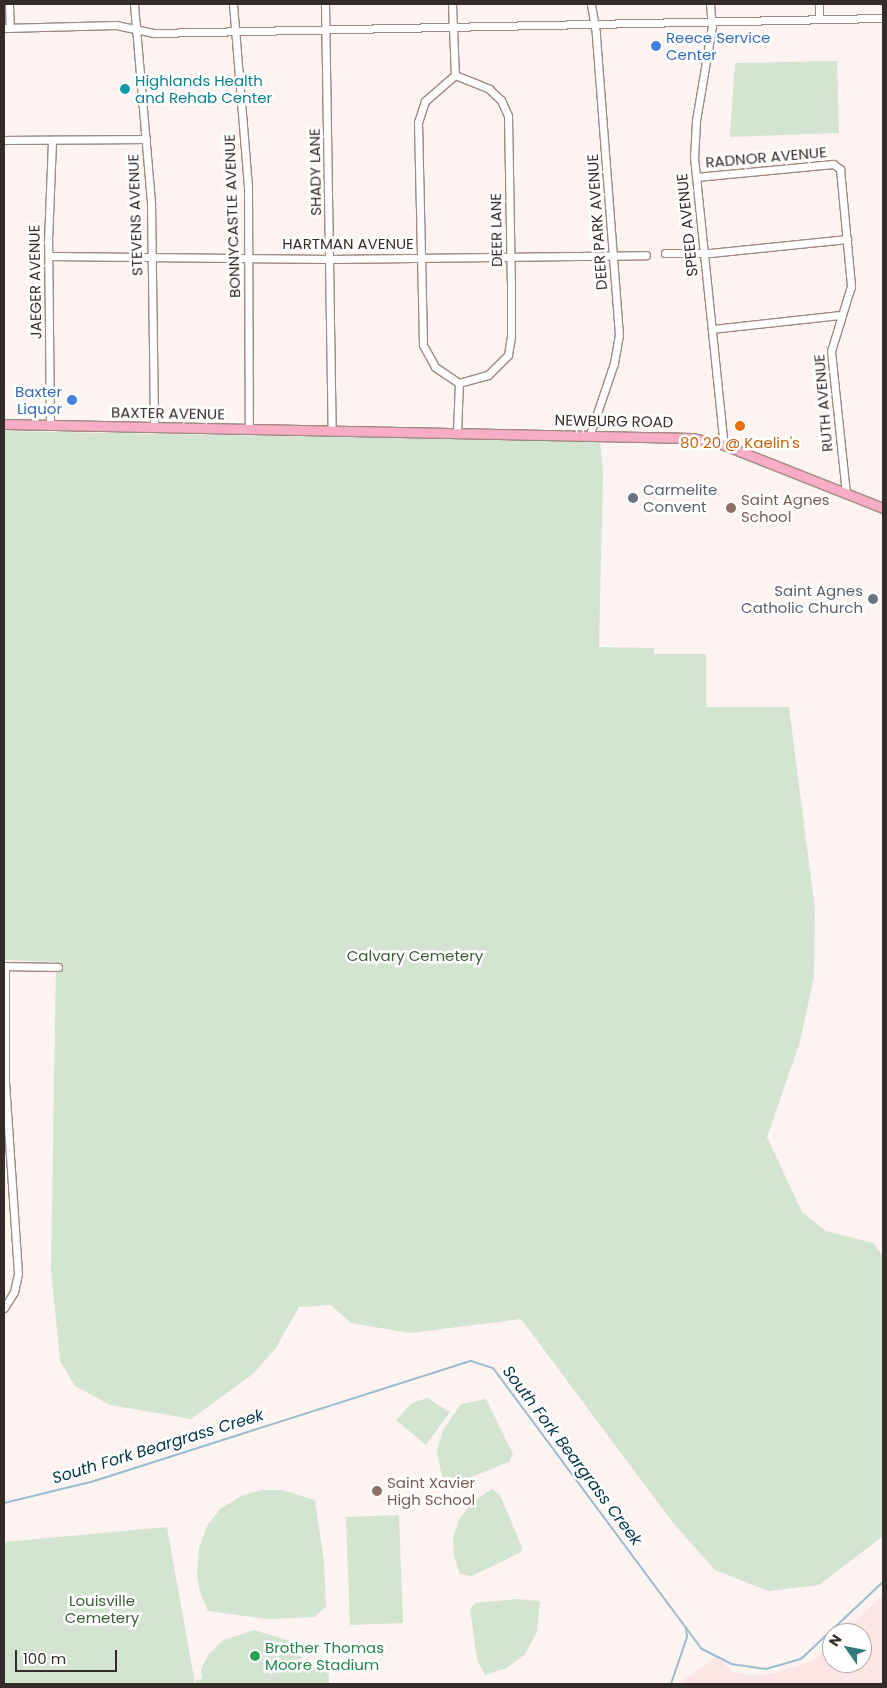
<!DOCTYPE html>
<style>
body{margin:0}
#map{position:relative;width:887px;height:1688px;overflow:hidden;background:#fdf3f0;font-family:Poppins,sans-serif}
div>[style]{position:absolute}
.medical>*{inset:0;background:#fce6e5}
.green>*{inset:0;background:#d3e4d1}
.stream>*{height:2px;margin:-1px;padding:0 1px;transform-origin:1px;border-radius:1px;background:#9abccc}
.roads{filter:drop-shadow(1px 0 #9e8a81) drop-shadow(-1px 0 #9e8a81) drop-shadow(0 1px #9e8a81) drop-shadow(0 -1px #9e8a81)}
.minor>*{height:7px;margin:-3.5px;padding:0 3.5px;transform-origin:3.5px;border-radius:3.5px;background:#fff}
.major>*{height:9px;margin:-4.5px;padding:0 4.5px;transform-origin:4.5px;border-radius:4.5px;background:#f7adc5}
.dots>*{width:14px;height:14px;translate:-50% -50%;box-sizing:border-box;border:2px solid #fff;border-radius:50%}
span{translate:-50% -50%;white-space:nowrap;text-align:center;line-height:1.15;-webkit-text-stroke:5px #fff;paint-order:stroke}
.shop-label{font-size:15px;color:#366cbe}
.left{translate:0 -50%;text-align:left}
.right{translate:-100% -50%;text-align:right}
.culture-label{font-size:15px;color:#0d838f}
.street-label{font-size:15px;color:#342c28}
.food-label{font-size:15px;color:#c56008}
.worship-label{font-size:15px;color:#5b616d}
.education-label{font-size:15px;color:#785e54}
.park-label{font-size:15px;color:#3b5e37}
.leisure-label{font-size:15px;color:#27864d}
.water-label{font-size:16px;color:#023647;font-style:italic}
.frame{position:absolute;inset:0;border:5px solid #342c28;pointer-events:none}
.north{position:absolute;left:822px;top:1623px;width:50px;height:50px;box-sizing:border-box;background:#fff;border:1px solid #aeaba9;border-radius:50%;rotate:303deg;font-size:14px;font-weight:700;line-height:20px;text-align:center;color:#342c28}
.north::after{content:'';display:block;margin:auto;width:18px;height:22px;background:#327b7a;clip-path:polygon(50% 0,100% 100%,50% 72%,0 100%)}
.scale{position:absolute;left:15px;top:1650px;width:102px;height:22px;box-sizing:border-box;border:2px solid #342c28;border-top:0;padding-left:6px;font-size:15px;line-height:18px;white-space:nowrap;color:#342c28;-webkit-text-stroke:4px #fff;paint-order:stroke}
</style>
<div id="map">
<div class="medical">
<i style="clip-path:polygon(883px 1595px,883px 1684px,679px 1684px,718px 1655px,731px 1671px,746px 1675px,771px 1674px,810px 1662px,832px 1642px,832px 1663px,862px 1663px,862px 1633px,842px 1633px)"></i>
</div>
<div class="green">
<i style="clip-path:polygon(837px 61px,839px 133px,730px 137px,735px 63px)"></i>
<i style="clip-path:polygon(4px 431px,600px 442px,603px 473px,599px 647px,654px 648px,654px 654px,706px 654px,706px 707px,789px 707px,815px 910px,814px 976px,800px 1042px,767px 1137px,802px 1212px,826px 1231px,873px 1243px,883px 1256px,883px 1536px,819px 1585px,768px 1591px,715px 1570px,674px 1524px,521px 1319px,410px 1333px,351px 1323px,331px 1305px,299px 1307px,275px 1349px,253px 1374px,191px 1419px,110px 1405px,75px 1386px,60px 1361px,51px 1270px,56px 962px,4px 960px)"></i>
<i style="clip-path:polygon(427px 1398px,450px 1412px,426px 1445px,396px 1420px,412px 1403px)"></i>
<i style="clip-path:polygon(486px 1399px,513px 1454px,509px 1462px,444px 1488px,437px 1451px,443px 1430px,461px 1404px)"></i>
<i style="clip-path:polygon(492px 1489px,500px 1495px,522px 1547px,521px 1552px,472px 1576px,460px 1574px,454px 1556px,453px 1538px,459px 1520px,472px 1502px)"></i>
<i style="clip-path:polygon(261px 1490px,283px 1490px,315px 1500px,324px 1562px,326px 1606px,315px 1617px,266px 1619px,208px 1611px,200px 1592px,197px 1574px,199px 1548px,207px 1526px,220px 1509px,241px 1496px)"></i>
<i style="clip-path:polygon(399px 1515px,403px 1623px,350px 1625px,346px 1517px)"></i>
<i style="clip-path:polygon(167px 1527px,195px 1684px,4px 1684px,4px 1542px)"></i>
<i style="clip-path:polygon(517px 1599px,540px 1601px,537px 1632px,525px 1654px,507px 1668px,485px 1675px,477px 1659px,470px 1609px,475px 1603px)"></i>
<i style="clip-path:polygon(254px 1630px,300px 1644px,303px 1666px,329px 1666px,329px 1684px,196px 1684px,196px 1680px,202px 1679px,201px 1669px,209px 1654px,223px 1640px)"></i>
</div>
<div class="stream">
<i style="left:4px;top:1503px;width:89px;rotate:-13.6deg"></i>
<i style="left:91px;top:1482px;width:399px;rotate:-17.7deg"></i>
<i style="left:471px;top:1361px;width:23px;rotate:18deg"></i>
<i style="left:493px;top:1368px;width:350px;rotate:53.4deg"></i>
<i style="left:702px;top:1649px;width:33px;rotate:27deg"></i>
<i style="left:731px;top:1664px;width:35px;rotate:8deg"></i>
<i style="left:766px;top:1669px;width:36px;rotate:-16deg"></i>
<i style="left:801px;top:1659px;width:112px;rotate:-43.2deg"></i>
<i style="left:671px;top:1684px;width:50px;rotate:-71.2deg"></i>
<i style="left:687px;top:1637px;width:10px;rotate:-96deg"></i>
</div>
<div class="roads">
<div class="minor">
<i style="left:9px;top:4px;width:24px;rotate:88deg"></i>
<i style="left:134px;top:4px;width:201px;rotate:85.1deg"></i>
<i style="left:151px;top:204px;width:221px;rotate:89.2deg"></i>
<i style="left:233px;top:4px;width:184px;rotate:85.3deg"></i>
<i style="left:248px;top:187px;width:241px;rotate:89.8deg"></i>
<i style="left:325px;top:4px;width:425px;rotate:89.1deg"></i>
<i style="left:452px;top:4px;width:71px;rotate:87.6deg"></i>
<i style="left:710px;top:4px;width:22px;rotate:85deg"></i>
<i style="left:712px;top:26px;width:96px;rotate:99.6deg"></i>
<i style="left:696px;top:121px;width:36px;rotate:93deg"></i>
<i style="left:694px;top:157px;width:290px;rotate:84.1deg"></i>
<i style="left:819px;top:4px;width:14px;rotate:90deg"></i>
<i style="left:4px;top:28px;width:112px;rotate:-1.5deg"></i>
<i style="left:116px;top:25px;width:39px;rotate:12deg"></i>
<i style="left:154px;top:33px;width:729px;rotate:-1.18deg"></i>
<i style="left:455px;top:75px;width:37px;rotate:22deg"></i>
<i style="left:489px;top:89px;width:16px;rotate:43deg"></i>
<i style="left:501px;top:100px;width:17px;rotate:66deg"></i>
<i style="left:508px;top:116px;width:165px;rotate:89deg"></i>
<i style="left:511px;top:281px;width:55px;rotate:90deg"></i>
<i style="left:511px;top:336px;width:19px;rotate:99deg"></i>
<i style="left:508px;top:355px;width:28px;rotate:135deg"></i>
<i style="left:488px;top:375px;width:30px;rotate:165deg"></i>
<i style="left:455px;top:75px;width:40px;rotate:139deg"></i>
<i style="left:425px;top:101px;width:22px;rotate:108deg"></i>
<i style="left:418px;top:122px;width:223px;rotate:88.7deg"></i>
<i style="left:423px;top:345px;width:25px;rotate:61deg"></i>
<i style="left:435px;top:367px;width:29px;rotate:34deg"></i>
<i style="left:4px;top:140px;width:142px;rotate:-0.4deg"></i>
<i style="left:696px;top:177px;width:138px;rotate:-5.4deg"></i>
<i style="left:833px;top:164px;width:9px;rotate:36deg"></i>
<i style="left:840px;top:169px;width:118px;rotate:84.6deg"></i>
<i style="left:851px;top:286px;width:68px;rotate:107.1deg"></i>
<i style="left:831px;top:351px;width:143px;rotate:84deg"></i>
<i style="left:665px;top:253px;width:45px"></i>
<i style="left:710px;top:253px;width:138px;rotate:-5.8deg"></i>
<i style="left:49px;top:256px;width:282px;rotate:0.6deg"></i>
<i style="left:331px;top:259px;width:315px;rotate:-0.7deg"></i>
<i style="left:712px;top:329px;width:130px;rotate:-6.2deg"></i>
<i style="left:50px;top:424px;width:183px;rotate:-90.6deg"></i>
<i style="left:48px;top:241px;width:101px;rotate:-87.7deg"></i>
<i style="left:457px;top:432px;width:49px;rotate:-87.7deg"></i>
<i style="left:590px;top:434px;width:75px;rotate:-71.3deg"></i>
<i style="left:614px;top:363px;width:28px;rotate:-80deg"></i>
<i style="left:619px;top:335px;width:303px;rotate:-94.4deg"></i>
<i style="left:596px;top:33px;width:29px;rotate:-100deg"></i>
<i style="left:4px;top:966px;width:54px;rotate:1.1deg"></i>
<i style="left:4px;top:1308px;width:19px;rotate:-58deg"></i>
<i style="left:14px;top:1292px;width:19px;rotate:-78deg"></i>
<i style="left:18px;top:1273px;width:192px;rotate:-93.9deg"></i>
<i style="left:5px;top:1081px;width:115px;rotate:-90deg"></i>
</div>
<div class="major">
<i style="left:4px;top:424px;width:688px;rotate:1.17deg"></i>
<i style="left:692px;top:438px;width:33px;rotate:12deg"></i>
<i style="left:724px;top:445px;width:171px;rotate:21.6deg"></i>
</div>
</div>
<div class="dots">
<i style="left:656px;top:46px;background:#3f7fe0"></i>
<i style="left:125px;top:89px;background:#0f9aa8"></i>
<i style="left:72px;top:400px;background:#3f7fe0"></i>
<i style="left:740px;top:426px;background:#e8710a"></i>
<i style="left:633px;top:498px;background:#6b7280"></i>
<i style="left:731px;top:508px;background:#8d6e63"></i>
<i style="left:873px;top:599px;background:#6b7280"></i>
<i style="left:377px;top:1491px;background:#8d6e63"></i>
<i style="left:255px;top:1656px;background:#2e9e5b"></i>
</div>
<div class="shop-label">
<span class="left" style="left:666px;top:46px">Reece Service<br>Center</span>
<span class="right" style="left:62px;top:400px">Baxter<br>Liquor</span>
</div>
<div class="culture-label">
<span class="left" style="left:135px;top:89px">Highlands Health<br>and Rehab Center</span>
</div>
<div class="street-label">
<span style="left:766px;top:157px;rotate:-5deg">RADNOR AVENUE</span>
<span style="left:315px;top:172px;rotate:-91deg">SHADY LANE</span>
<span style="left:135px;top:215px;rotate:-92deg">STEVENS AVENUE</span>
<span style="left:232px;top:216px;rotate:-92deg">BONNYCASTLE AVENUE</span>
<span style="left:597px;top:222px;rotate:-94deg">DEER PARK AVENUE</span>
<span style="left:687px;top:225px;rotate:-96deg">SPEED AVENUE</span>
<span style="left:496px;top:230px;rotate:-91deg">DEER LANE</span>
<span style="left:348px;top:244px">HARTMAN AVENUE</span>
<span style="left:35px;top:282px;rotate:-91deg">JAEGER AVENUE</span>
<span style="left:823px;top:403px;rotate:-95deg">RUTH AVENUE</span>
<span style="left:168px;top:413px;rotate:1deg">BAXTER AVENUE</span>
<span style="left:614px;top:421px;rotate:1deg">NEWBURG ROAD</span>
</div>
<div class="food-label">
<span style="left:740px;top:443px">80 20 @ Kaelin's</span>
</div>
<div class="worship-label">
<span class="left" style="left:643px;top:498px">Carmelite<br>Convent</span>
<span class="right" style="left:863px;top:599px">Saint Agnes<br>Catholic Church</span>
</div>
<div class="education-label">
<span class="left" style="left:741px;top:508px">Saint Agnes<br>School</span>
<span class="left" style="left:387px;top:1491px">Saint Xavier<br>High School</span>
</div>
<div class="park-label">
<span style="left:415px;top:956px">Calvary Cemetery</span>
<span style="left:102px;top:1609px">Louisville<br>Cemetery</span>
</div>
<div class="leisure-label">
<span class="left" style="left:265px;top:1656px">Brother Thomas<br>Moore Stadium</span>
</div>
<div class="water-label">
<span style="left:158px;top:1447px;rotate:-17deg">South Fork Beargrass Creek</span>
<span style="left:572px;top:1456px;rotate:53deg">South Fork Beargrass Creek</span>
</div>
<div class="frame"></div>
<div class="north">N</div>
<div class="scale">100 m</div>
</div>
